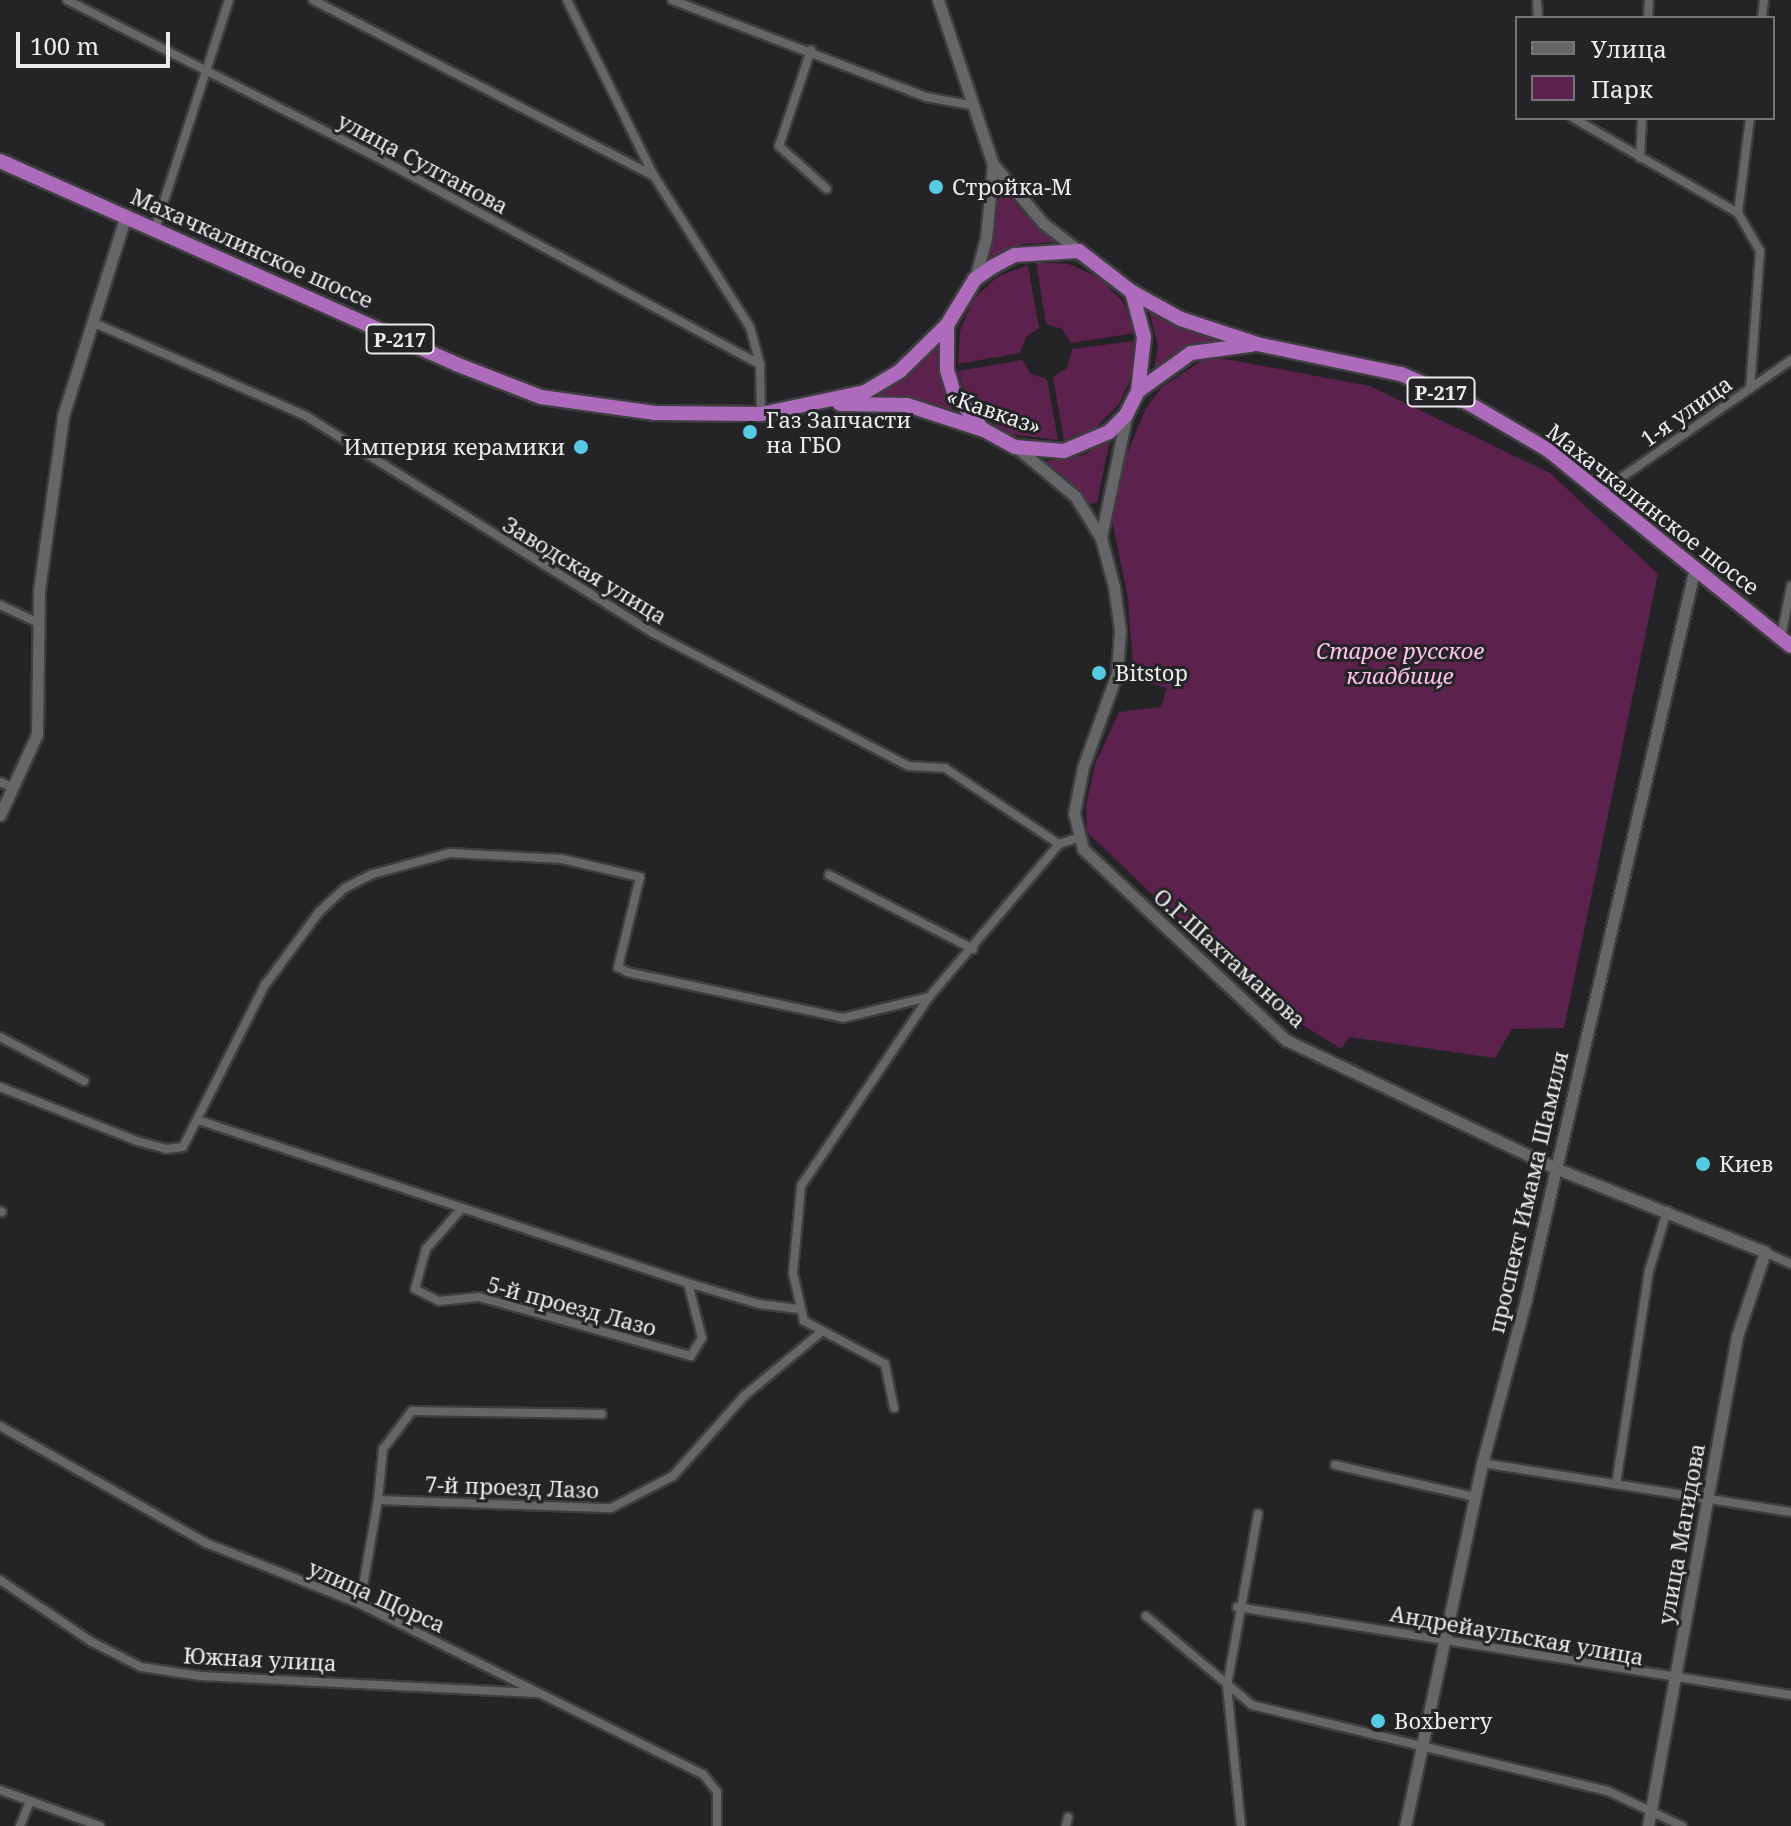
<!DOCTYPE html>
<meta charset="utf-8">
<style>
body{margin:0}
#map{position:relative;width:1791px;height:1826px;overflow:hidden;background:#242326;font-family:"Noto Serif",serif}
div>[style]{position:absolute}
.green>*{inset:0;background:#5c214d}
.roads{filter:drop-shadow(2px 0 #3e3e40) drop-shadow(-2px 0 #3e3e40) drop-shadow(0 2px #3e3e40) drop-shadow(0 -2px #3e3e40)}
.street>*{height:8px;margin:-4px;padding:0 4px;transform-origin:4px;border-radius:4px;background:#666568}
.secondary>*{height:11px;margin:-5.5px;padding:0 5.5px;transform-origin:5.5px;border-radius:5.5px;background:#666568}
.highway>*{height:14px;margin:-7px;padding:0 7px;transform-origin:7px;border-radius:7px;background:#ae6bbc}
.dots>*{width:22px;height:22px;translate:-50% -50%;box-sizing:border-box;border:4px solid #242326;border-radius:50%}
span{translate:-50% -50%;white-space:nowrap;text-align:center;line-height:1.15;-webkit-text-stroke:6px #242326;paint-order:stroke}
.shield-label span{padding:2px 6px;background:#242326;border:2px solid;border-radius:6px;-webkit-text-stroke-width:0}
.shield-label{font-size:20px;color:#ececee;font-weight:700}
.street-label{font-size:22px;color:#ececee}
.poi-label{font-size:22px;color:#ececee}
.left{translate:0 -50%;text-align:left}
.right{translate:-100% -50%;text-align:right}
.park-label{font-size:22px;color:#fec2ea;font-style:italic}
.legend{position:absolute;left:1515px;top:16px;width:260px;height:104px;box-sizing:border-box;background:#242326;border:2px solid #747376;margin:0;padding:10px 14px;list-style:none;font-size:24px;color:#ececee}
.legend li{display:flex;align-items:center;gap:16px;height:40px}
.legend b{width:40px;border:2px solid #747376}
.scale{position:absolute;left:16px;top:32px;width:154px;height:36px;box-sizing:border-box;border:4px solid #ececee;border-top:0;padding-left:10px;font-size:24px;line-height:28px;white-space:nowrap;color:#ececee;-webkit-text-stroke:6px #242326;paint-order:stroke}
</style>
<div id="map">
<div class="green">
<i style="clip-path:polygon(1001px 186px,1024px 214px,1059px 242px,1022px 244px,985px 262px)"></i>
<i style="clip-path:polygon(1036px 262px,1069px 264px,1100px 278px,1123px 302px,1135px 333px,1071px 343px,1062px 329px,1046px 324px)"></i>
<i style="clip-path:polygon(1028px 265px,1039px 328px,1026px 337px,1020px 353px,958px 364px,960px 331px,973px 300px,997px 277px)"></i>
<i style="clip-path:polygon(1149px 310px,1171px 323px,1222px 339px,1188px 349px,1154px 371px,1158px 346px)"></i>
<i style="clip-path:polygon(939px 340px,941px 382px,955px 412px,909px 399px,867px 398px,904px 377px)"></i>
<i style="clip-path:polygon(1134px 341px,1133px 374px,1119px 404px,1095px 428px,1064px 440px,1053px 377px,1067px 368px,1072px 349px)"></i>
<i style="clip-path:polygon(1220px 358px,1370px 386px,1550px 473px,1658px 574px,1564px 1028px,1512px 1029px,1495px 1058px,1349px 1037px,1341px 1049px,1260px 998px,1087px 832px,1086px 806px,1095px 764px,1119px 712px,1161px 707px,1167px 688px,1134px 679px,1128px 599px,1112px 520px,1116px 480px,1146px 408px,1162px 387px,1201px 361px)"></i>
<i style="clip-path:polygon(1022px 360px,1031px 374px,1047px 379px,1058px 440px,1009px 434px,981px 415px,963px 387px,958px 371px)"></i>
<i style="clip-path:polygon(1110px 439px,1097px 502px,1091px 504px,1046px 461px,1084px 455px)"></i>
</div>
<div class="roads">
<div class="street">
<i style="left:67px;top:0;width:353px;rotate:26.9deg"></i>
<i style="left:382px;top:160px;width:430px;rotate:28.4deg"></i>
<i style="left:313px;top:0;width:384px;rotate:27.3deg"></i>
<i style="left:567px;top:0;width:196px;rotate:63.7deg"></i>
<i style="left:654px;top:176px;width:179px;rotate:57.6deg"></i>
<i style="left:750px;top:327px;width:38px;rotate:75deg"></i>
<i style="left:760px;top:364px;width:50px;rotate:88.9deg"></i>
<i style="left:672px;top:0;width:272px;rotate:20.9deg"></i>
<i style="left:926px;top:97px;width:46px;rotate:10.1deg"></i>
<i style="left:1537px;top:0;width:18px;rotate:87deg"></i>
<i style="left:1648px;top:18px;width:18px;rotate:-87deg"></i>
<i style="left:1762px;top:18px;width:18px;rotate:-84deg"></i>
<i style="left:811px;top:50px;width:101px;rotate:108.4deg"></i>
<i style="left:779px;top:146px;width:64px;rotate:41.9deg"></i>
<i style="left:1573px;top:118px;width:190px;rotate:29.9deg"></i>
<i style="left:1738px;top:213px;width:44px;rotate:59.9deg"></i>
<i style="left:1760px;top:251px;width:138px;rotate:94.1deg"></i>
<i style="left:1640px;top:158px;width:40px;rotate:-87.1deg"></i>
<i style="left:1738px;top:213px;width:96px;rotate:-82.8deg"></i>
<i style="left:155px;top:229px;width:241px;rotate:-72.1deg"></i>
<i style="left:92px;top:322px;width:234px;rotate:23.7deg"></i>
<i style="left:306px;top:416px;width:409px;rotate:32deg"></i>
<i style="left:653px;top:633px;width:288px;rotate:27.5deg"></i>
<i style="left:909px;top:766px;width:36px;rotate:3deg"></i>
<i style="left:945px;top:768px;width:137px;rotate:33.7deg"></i>
<i style="left:1602px;top:491px;width:230px;rotate:-34.7deg"></i>
<i style="left:0;top:605px;width:40px;rotate:25deg"></i>
<i style="left:1781px;top:637px;width:52px;rotate:-78.9deg"></i>
<i style="left:0;top:782px;width:15px;rotate:23deg"></i>
<i style="left:829px;top:875px;width:162px;rotate:27.2deg"></i>
<i style="left:0;top:1037px;width:95px;rotate:27.6deg"></i>
<i style="left:0;top:1087px;width:147px;rotate:21.5deg"></i>
<i style="left:137px;top:1141px;width:30px;rotate:15deg"></i>
<i style="left:166px;top:1149px;width:17px;rotate:-7deg"></i>
<i style="left:183px;top:1147px;width:182px;rotate:-63.2deg"></i>
<i style="left:265px;top:985px;width:91px;rotate:-53.5deg"></i>
<i style="left:319px;top:912px;width:35px;rotate:-43deg"></i>
<i style="left:345px;top:888px;width:31px;rotate:-27deg"></i>
<i style="left:373px;top:874px;width:80px;rotate:-15.3deg"></i>
<i style="left:450px;top:853px;width:112px;rotate:3.1deg"></i>
<i style="left:562px;top:859px;width:80px;rotate:13deg"></i>
<i style="left:640px;top:877px;width:93px;rotate:103.7deg"></i>
<i style="left:618px;top:967px;width:10px;rotate:29deg"></i>
<i style="left:627px;top:972px;width:221px;rotate:12deg"></i>
<i style="left:843px;top:1018px;width:89px;rotate:-13.7deg"></i>
<i style="left:198px;top:1120px;width:516px;rotate:18.4deg"></i>
<i style="left:688px;top:1283px;width:74px;rotate:16.5deg"></i>
<i style="left:759px;top:1304px;width:40px;rotate:7.1deg"></i>
<i style="left:462px;top:1208px;width:55px;rotate:131.3deg"></i>
<i style="left:426px;top:1249px;width:41px;rotate:105.4deg"></i>
<i style="left:415px;top:1289px;width:27px;rotate:27deg"></i>
<i style="left:439px;top:1301px;width:40px;rotate:-5.7deg"></i>
<i style="left:479px;top:1297px;width:220px;rotate:15.6deg"></i>
<i style="left:691px;top:1356px;width:21px;rotate:-59deg"></i>
<i style="left:702px;top:1338px;width:57px;rotate:-104.3deg"></i>
<i style="left:0;top:1211px;width:2px;rotate:27deg"></i>
<i style="left:1765px;top:1252px;width:29px;rotate:25deg"></i>
<i style="left:894px;top:1408px;width:45px;rotate:-101.6deg"></i>
<i style="left:885px;top:1364px;width:92px;rotate:-152deg"></i>
<i style="left:804px;top:1321px;width:49px;rotate:-102.9deg"></i>
<i style="left:793px;top:1273px;width:87px;rotate:-84.7deg"></i>
<i style="left:801px;top:1186px;width:228px;rotate:-55.9deg"></i>
<i style="left:929px;top:997px;width:201px;rotate:-49.6deg"></i>
<i style="left:1059px;top:844px;width:19px;rotate:-18deg"></i>
<i style="left:602px;top:1414px;width:190px;rotate:-179.1deg"></i>
<i style="left:412px;top:1411px;width:48px;rotate:127.3deg"></i>
<i style="left:383px;top:1449px;width:51px;rotate:95.6deg"></i>
<i style="left:378px;top:1500px;width:233px;rotate:2deg"></i>
<i style="left:611px;top:1508px;width:70px;rotate:-27.3deg"></i>
<i style="left:673px;top:1476px;width:107px;rotate:-48.4deg"></i>
<i style="left:744px;top:1396px;width:100px;rotate:-39.7deg"></i>
<i style="left:0;top:1426px;width:237px;rotate:29.6deg"></i>
<i style="left:206px;top:1543px;width:166px;rotate:21.6deg"></i>
<i style="left:360px;top:1604px;width:383px;rotate:26.4deg"></i>
<i style="left:703px;top:1774px;width:23px;rotate:52deg"></i>
<i style="left:717px;top:1792px;width:34px;rotate:90deg"></i>
<i style="left:1482px;top:1463px;width:313px;rotate:9deg"></i>
<i style="left:1335px;top:1465px;width:144px;rotate:12.9deg"></i>
<i style="left:1616px;top:1484px;width:216px;rotate:-81.2deg"></i>
<i style="left:1649px;top:1271px;width:63px;rotate:-73.3deg"></i>
<i style="left:0;top:1580px;width:111px;rotate:34deg"></i>
<i style="left:92px;top:1642px;width:55px;rotate:27deg"></i>
<i style="left:141px;top:1667px;width:60px;rotate:8.7deg"></i>
<i style="left:200px;top:1676px;width:337px;rotate:2.9deg"></i>
<i style="left:360px;top:1604px;width:106px;rotate:-80.2deg"></i>
<i style="left:1237px;top:1607px;width:561px;rotate:9.03deg"></i>
<i style="left:1146px;top:1616px;width:138px;rotate:40deg"></i>
<i style="left:1252px;top:1705px;width:366px;rotate:13.6deg"></i>
<i style="left:1608px;top:1791px;width:82px;rotate:25.3deg"></i>
<i style="left:0;top:1790px;width:106px;rotate:19.8deg"></i>
<i style="left:20px;top:1826px;width:27px;rotate:-68deg"></i>
<i style="left:1066px;top:1826px;width:9px;rotate:-77deg"></i>
<i style="left:1241px;top:1826px;width:141px;rotate:-95.7deg"></i>
<i style="left:1227px;top:1686px;width:175px;rotate:-79.8deg"></i>
</div>
<div class="secondary">
<i style="left:938px;top:0;width:173px;rotate:71.5deg"></i>
<i style="left:993px;top:164px;width:77px;rotate:49.7deg"></i>
<i style="left:1043px;top:223px;width:46px;rotate:37.9deg"></i>
<i style="left:975px;top:279px;width:42px;rotate:-75deg"></i>
<i style="left:986px;top:238px;width:74px;rotate:-84.6deg"></i>
<i style="left:1016px;top:447px;width:77px;rotate:39.7deg"></i>
<i style="left:1075px;top:496px;width:49px;rotate:58.2deg"></i>
<i style="left:1101px;top:538px;width:51px;rotate:75.1deg"></i>
<i style="left:1114px;top:587px;width:43px;rotate:82.1deg"></i>
<i style="left:1120px;top:630px;width:43px;rotate:94deg"></i>
<i style="left:1117px;top:673px;width:100px;rotate:109.9deg"></i>
<i style="left:1083px;top:767px;width:47px;rotate:101.1deg"></i>
<i style="left:1074px;top:813px;width:37px;rotate:76deg"></i>
<i style="left:1083px;top:849px;width:279px;rotate:43.3deg"></i>
<i style="left:1286px;top:1040px;width:298px;rotate:25.4deg"></i>
<i style="left:1555px;top:1168px;width:226px;rotate:21.8deg"></i>
<i style="left:1765px;top:1252px;width:89px;rotate:108.4deg"></i>
<i style="left:1737px;top:1336px;width:498px;rotate:100.3deg"></i>
<i style="left:1101px;top:537px;width:123px;rotate:-78.2deg"></i>
<i style="left:0;top:815px;width:89px;rotate:-65.4deg"></i>
<i style="left:37px;top:734px;width:144px;rotate:-89.2deg"></i>
<i style="left:39px;top:590px;width:176px;rotate:-82.1deg"></i>
<i style="left:63px;top:416px;width:211px;rotate:-72.6deg"></i>
<i style="left:1405px;top:1826px;width:371px;rotate:-78deg"></i>
<i style="left:1482px;top:1463px;width:166px;rotate:-75deg"></i>
<i style="left:1525px;top:1303px;width:755px;rotate:-76.99deg"></i>
</div>
<div class="highway">
<i style="left:0;top:161px;width:499px;rotate:24deg"></i>
<i style="left:456px;top:364px;width:91px;rotate:21.2deg"></i>
<i style="left:541px;top:397px;width:115px;rotate:8deg"></i>
<i style="left:655px;top:413px;width:106px;rotate:0.5deg"></i>
<i style="left:761px;top:414px;width:106px;rotate:-11.9deg"></i>
<i style="left:865px;top:392px;width:41px;rotate:-31deg"></i>
<i style="left:900px;top:371px;width:66px;rotate:-44.4deg"></i>
<i style="left:947px;top:325px;width:54px;rotate:-58.7deg"></i>
<i style="left:975px;top:279px;width:21px;rotate:-35deg"></i>
<i style="left:992px;top:267px;width:26px;rotate:-28deg"></i>
<i style="left:1015px;top:255px;width:64px;rotate:-3.6deg"></i>
<i style="left:1079px;top:251px;width:67px;rotate:37.7deg"></i>
<i style="left:1132px;top:292px;width:56px;rotate:28.9deg"></i>
<i style="left:1181px;top:319px;width:80px;rotate:18.2deg"></i>
<i style="left:1257px;top:344px;width:147px;rotate:11.8deg"></i>
<i style="left:1401px;top:374px;width:75px;rotate:23.5deg"></i>
<i style="left:1470px;top:404px;width:91px;rotate:30.5deg"></i>
<i style="left:1548px;top:450px;width:312px;rotate:38.9deg"></i>
<i style="left:1132px;top:292px;width:47px;rotate:75.1deg"></i>
<i style="left:1144px;top:337px;width:54px;rotate:96.3deg"></i>
<i style="left:947px;top:325px;width:45px;rotate:90deg"></i>
<i style="left:947px;top:370px;width:24px;rotate:73deg"></i>
<i style="left:954px;top:393px;width:42px;rotate:51.8deg"></i>
<i style="left:840px;top:404px;width:67px;rotate:0.9deg"></i>
<i style="left:907px;top:405px;width:81px;rotate:18deg"></i>
<i style="left:984px;top:430px;width:35px;rotate:29deg"></i>
<i style="left:1015px;top:447px;width:49px;rotate:4.7deg"></i>
<i style="left:1064px;top:451px;width:49px;rotate:-22.9deg"></i>
<i style="left:1109px;top:432px;width:24px;rotate:-45deg"></i>
<i style="left:1126px;top:415px;width:27px;rotate:-63deg"></i>
<i style="left:1138px;top:391px;width:65px;rotate:-35.6deg"></i>
<i style="left:1191px;top:353px;width:61px;rotate:-7.6deg"></i>
</div>
</div>
<div class="dots">
<i style="left:936px;top:187px;background:#55cae0"></i>
<i style="left:750px;top:432px;background:#55cae0"></i>
<i style="left:581px;top:447px;background:#55cae0"></i>
<i style="left:1099px;top:673px;background:#55cae0"></i>
<i style="left:1703px;top:1164px;background:#55cae0"></i>
<i style="left:1378px;top:1721px;background:#55cae0"></i>
</div>
<div class="shield-label">
<span style="left:400px;top:339px">Р-217</span>
<span style="left:1441px;top:392px">Р-217</span>
</div>
<div class="street-label">
<span style="left:423px;top:163px;rotate:28deg">улица Султанова</span>
<span style="left:252px;top:248px;rotate:24deg">Махачкалинское шоссе</span>
<span style="left:994px;top:411px;rotate:19deg">«Кавказ»</span>
<span style="left:1686px;top:411px;rotate:-35deg">1-я улица</span>
<span style="left:1653px;top:509px;rotate:38deg">Махачкалинское шоссе</span>
<span style="left:585px;top:570px;rotate:31deg">Заводская улица</span>
<span style="left:1230px;top:958px;rotate:42deg">О.Г.Шахтаманова</span>
<span style="left:1528px;top:1192px;rotate:-77deg">проспект Имама Шамиля</span>
<span style="left:572px;top:1306px;rotate:15deg">5-й проезд Лазо</span>
<span style="left:512px;top:1487px;rotate:2deg">7-й проезд Лазо</span>
<span style="left:1681px;top:1534px;rotate:-80deg">улица Магидова</span>
<span style="left:377px;top:1596px;rotate:24deg">улица Щорса</span>
<span style="left:1517px;top:1635px;rotate:10deg">Андрейаульская улица</span>
<span style="left:260px;top:1659px;rotate:3deg">Южная улица</span>
</div>
<div class="poi-label">
<span class="left" style="left:952px;top:187px">Стройка-М</span>
<span class="left" style="left:766px;top:432px">Газ Запчасти<br>на ГБО</span>
<span class="right" style="left:565px;top:447px">Империя керамики</span>
<span class="left" style="left:1115px;top:673px">Bitstop</span>
<span class="left" style="left:1719px;top:1164px">Киев</span>
<span class="left" style="left:1394px;top:1721px">Boxberry</span>
</div>
<div class="park-label">
<span style="left:1400px;top:663px">Старое русское<br>кладбище</span>
</div>
<ul class="legend">
<li><b style="height:10px;background:#666568"></b>Улица</li>
<li><b style="height:22px;background:#5c214d"></b>Парк</li>
</ul>
<div class="scale">100 m</div>
</div>
